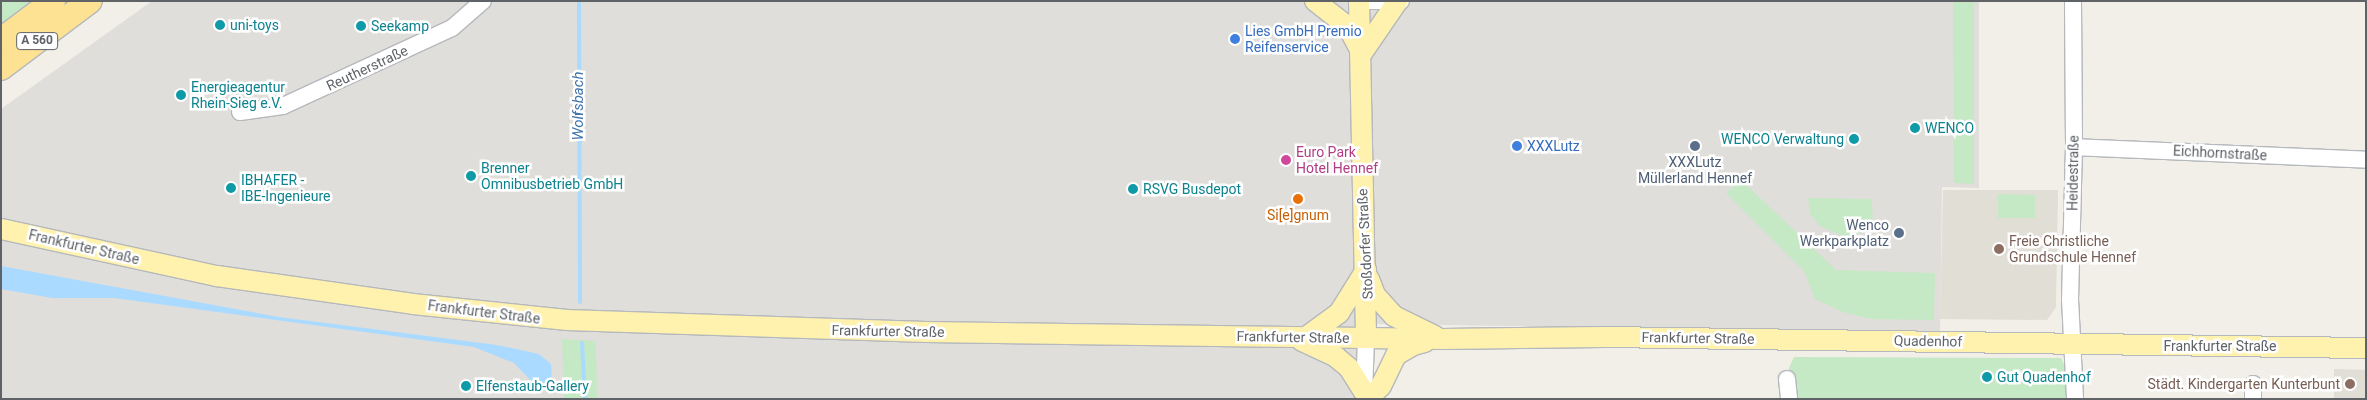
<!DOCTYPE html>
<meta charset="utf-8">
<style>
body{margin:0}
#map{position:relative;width:2367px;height:400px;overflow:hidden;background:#f1efe8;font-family:Roboto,sans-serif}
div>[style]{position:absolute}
.industrial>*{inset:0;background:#e0deda}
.education>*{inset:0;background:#e1ded6}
.green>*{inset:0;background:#c5e8c5}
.water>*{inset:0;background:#aadaff}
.stream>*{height:4px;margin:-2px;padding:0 2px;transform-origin:2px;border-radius:2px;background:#aadaff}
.roads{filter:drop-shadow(1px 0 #b5b8bc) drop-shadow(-1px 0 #b5b8bc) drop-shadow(0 1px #b5b8bc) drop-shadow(0 -1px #b5b8bc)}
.minor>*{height:16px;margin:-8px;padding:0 8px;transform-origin:8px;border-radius:8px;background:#fff}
.major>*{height:20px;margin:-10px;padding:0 10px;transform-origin:10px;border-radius:10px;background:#fff2af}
.highway>*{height:24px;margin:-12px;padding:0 12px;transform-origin:12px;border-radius:12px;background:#fde293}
.dots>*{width:14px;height:14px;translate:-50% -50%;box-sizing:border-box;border:2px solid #fff;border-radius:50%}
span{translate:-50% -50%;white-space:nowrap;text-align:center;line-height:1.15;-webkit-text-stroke:5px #fff;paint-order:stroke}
.shield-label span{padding:1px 4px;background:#fff;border:1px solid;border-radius:4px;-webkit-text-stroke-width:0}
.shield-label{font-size:12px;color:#5f6368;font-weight:700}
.culture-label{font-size:14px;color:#0d838f}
.left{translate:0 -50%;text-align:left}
.right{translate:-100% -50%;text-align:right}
.shop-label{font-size:14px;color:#366cbe}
.street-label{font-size:14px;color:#5f6368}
.hotel-label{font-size:14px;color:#b23c85}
.service-label{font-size:14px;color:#4e5e75}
.food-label{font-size:14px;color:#c56008}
.education-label{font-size:14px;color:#785e54}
.water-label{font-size:15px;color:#4174aa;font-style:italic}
.frame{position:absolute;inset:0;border:2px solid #5f6368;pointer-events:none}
</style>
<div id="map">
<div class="industrial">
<i style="clip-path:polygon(152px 1px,1979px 1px,1979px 188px,1942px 187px,1940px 332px,1373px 324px,1361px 399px,1px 399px,1px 109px)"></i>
</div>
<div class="education">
<i style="clip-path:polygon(1943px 190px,2058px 190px,2056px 307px,2047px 320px,1940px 319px)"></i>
<i style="clip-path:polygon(2334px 369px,2366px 370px,2366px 399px,2334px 399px)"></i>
</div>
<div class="green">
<i style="clip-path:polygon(1px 1px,32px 1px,1px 24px)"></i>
<i style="clip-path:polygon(1953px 1px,1974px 1px,1974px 184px,1954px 183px)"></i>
<i style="clip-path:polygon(1741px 180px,1836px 270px,1935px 273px,1934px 320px,1870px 319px,1843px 312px,1815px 299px,1804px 271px,1726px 193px)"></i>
<i style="clip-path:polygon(1998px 194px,2035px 195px,2035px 218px,1998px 218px)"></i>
<i style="clip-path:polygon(1808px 198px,1872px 199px,1873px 228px,1847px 238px,1820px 226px,1810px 214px)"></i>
<i style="clip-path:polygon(562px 339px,596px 341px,597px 399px,564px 399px)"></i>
<i style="clip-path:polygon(1794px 357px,2061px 358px,2066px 369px,2068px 399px,1793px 399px,1789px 368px)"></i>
</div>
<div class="water">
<i style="clip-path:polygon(1px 266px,279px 317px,497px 345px,539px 354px,551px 364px,552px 385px,535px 385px,514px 363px,474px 347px,114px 298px,52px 298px,1px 289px)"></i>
</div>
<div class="stream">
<i style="left:579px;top:1px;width:301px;rotate:89.8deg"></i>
<i style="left:582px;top:343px;width:56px;rotate:86.9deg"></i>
</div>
<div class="roads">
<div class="minor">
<i style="left:1369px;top:1px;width:32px"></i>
<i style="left:2073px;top:1px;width:146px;rotate:89.6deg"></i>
<i style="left:2074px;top:147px;width:152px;rotate:91.5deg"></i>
<i style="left:2070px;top:299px;width:100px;rotate:87.1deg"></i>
<i style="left:240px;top:112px;width:43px;rotate:-7.9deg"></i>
<i style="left:283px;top:106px;width:186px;rotate:-24.8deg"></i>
<i style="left:452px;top:28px;width:41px;rotate:-41.1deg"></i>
<i style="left:2074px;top:147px;width:292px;rotate:2.5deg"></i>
<i style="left:1787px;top:379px;width:20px;rotate:84deg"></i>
<i style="left:2253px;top:384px;width:15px;rotate:90deg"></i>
<i style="left:1364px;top:395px;width:57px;rotate:-88deg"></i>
</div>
<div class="major">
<i style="left:1315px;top:1px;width:42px;rotate:38.2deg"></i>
<i style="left:1348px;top:27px;width:26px;rotate:62deg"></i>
<i style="left:1359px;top:1px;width:337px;rotate:88.8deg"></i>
<i style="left:1362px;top:53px;width:62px;rotate:-55.5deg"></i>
<i style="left:1px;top:229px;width:221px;rotate:12.3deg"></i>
<i style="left:217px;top:276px;width:198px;rotate:8.1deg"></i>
<i style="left:413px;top:304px;width:155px;rotate:5.9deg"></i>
<i style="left:567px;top:320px;width:359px;rotate:1.9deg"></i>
<i style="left:926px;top:332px;width:516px;rotate:0.78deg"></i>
<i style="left:1442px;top:339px;width:163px;rotate:-0.7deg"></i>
<i style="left:1605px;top:337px;width:761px;rotate:0.83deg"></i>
<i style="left:1369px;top:279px;width:17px;rotate:69deg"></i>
<i style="left:1375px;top:295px;width:28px;rotate:48deg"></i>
<i style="left:1394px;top:316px;width:46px;rotate:26deg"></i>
<i style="left:1306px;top:337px;width:41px;rotate:-36deg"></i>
<i style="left:1339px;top:313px;width:51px;rotate:-57.9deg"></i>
<i style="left:1302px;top:341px;width:38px;rotate:25deg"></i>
<i style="left:1336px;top:357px;width:17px;rotate:40deg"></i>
<i style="left:1349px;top:368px;width:28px;rotate:58deg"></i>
<i style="left:1368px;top:399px;width:18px;rotate:-45deg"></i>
<i style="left:1381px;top:386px;width:34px;rotate:-64deg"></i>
<i style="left:1396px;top:355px;width:20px;rotate:-30deg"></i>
<i style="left:1413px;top:345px;width:12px;rotate:-14deg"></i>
</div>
<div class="highway">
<i style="left:1px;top:40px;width:65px;rotate:-36.9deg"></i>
<i style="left:1px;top:68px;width:111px;rotate:-37deg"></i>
</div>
</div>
<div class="dots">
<i style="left:220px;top:25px;background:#0f9aa8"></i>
<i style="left:361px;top:26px;background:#0f9aa8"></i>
<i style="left:1235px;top:39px;background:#3f7fe0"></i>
<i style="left:181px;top:95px;background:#0f9aa8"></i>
<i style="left:1915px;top:128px;background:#0f9aa8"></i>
<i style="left:1854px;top:139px;background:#0f9aa8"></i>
<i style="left:1517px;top:146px;background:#3f7fe0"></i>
<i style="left:1695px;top:146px;background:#5c6f8a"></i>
<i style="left:1286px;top:160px;background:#d1479c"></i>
<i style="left:471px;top:176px;background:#0f9aa8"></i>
<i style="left:231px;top:188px;background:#0f9aa8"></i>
<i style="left:1133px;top:189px;background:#0f9aa8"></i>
<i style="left:1298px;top:199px;background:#e8710a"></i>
<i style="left:1899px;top:233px;background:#5c6f8a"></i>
<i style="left:1999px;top:249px;background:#8d6e63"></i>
<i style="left:1987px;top:377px;background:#0f9aa8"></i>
<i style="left:2350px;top:384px;background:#8d6e63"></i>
<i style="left:466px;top:386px;background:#0f9aa8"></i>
</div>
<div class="shield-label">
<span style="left:37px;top:41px">A 560</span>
</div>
<div class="culture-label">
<span class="left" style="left:230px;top:25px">uni-toys</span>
<span class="left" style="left:371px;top:26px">Seekamp</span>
<span class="left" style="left:191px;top:95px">Energieagentur<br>Rhein-Sieg e.V.</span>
<span class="left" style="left:1925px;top:128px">WENCO</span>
<span class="right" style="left:1844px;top:139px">WENCO Verwaltung</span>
<span class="left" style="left:481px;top:176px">Brenner<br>Omnibusbetrieb GmbH</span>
<span class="left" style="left:241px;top:188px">IBHAFER -<br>IBE-Ingenieure</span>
<span class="left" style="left:1143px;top:189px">RSVG Busdepot</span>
<span class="left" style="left:1997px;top:377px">Gut Quadenhof</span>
<span class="left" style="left:476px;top:386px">Elfenstaub-Gallery</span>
</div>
<div class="shop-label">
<span class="left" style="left:1245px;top:39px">Lies GmbH Premio<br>Reifenservice</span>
<span class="left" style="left:1527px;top:146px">XXXLutz</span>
</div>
<div class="street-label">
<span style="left:367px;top:68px;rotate:-25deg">Reutherstraße</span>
<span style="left:2220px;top:153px;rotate:3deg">Eichhornstraße</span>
<span style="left:2073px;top:173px;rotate:-89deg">Heidestraße</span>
<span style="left:1365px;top:244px;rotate:-93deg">Stoßdorfer Straße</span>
<span style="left:84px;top:247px;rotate:13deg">Frankfurter Straße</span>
<span style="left:484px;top:312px;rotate:7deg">Frankfurter Straße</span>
<span style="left:888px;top:331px;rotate:1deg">Frankfurter Straße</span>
<span style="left:1293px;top:337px;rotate:1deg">Frankfurter Straße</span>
<span style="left:1698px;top:338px;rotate:1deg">Frankfurter Straße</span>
<span style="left:1928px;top:341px;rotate:1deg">Quadenhof</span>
<span style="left:2220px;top:346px">Frankfurter Straße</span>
</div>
<div class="hotel-label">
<span class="left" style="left:1296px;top:160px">Euro Park<br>Hotel Hennef</span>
</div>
<div class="service-label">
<span style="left:1695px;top:170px">XXXLutz<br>Müllerland Hennef</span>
<span class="right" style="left:1889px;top:233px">Wenco<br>Werkparkplatz</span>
</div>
<div class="food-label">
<span style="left:1298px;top:215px">Si[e]gnum</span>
</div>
<div class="education-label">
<span class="left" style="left:2009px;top:249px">Freie Christliche<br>Grundschule Hennef</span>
<span class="right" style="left:2340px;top:384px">Städt. Kindergarten Kunterbunt</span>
</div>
<div class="water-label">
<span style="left:579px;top:106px;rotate:-90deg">Wolfsbach</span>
</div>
<div class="frame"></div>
</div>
